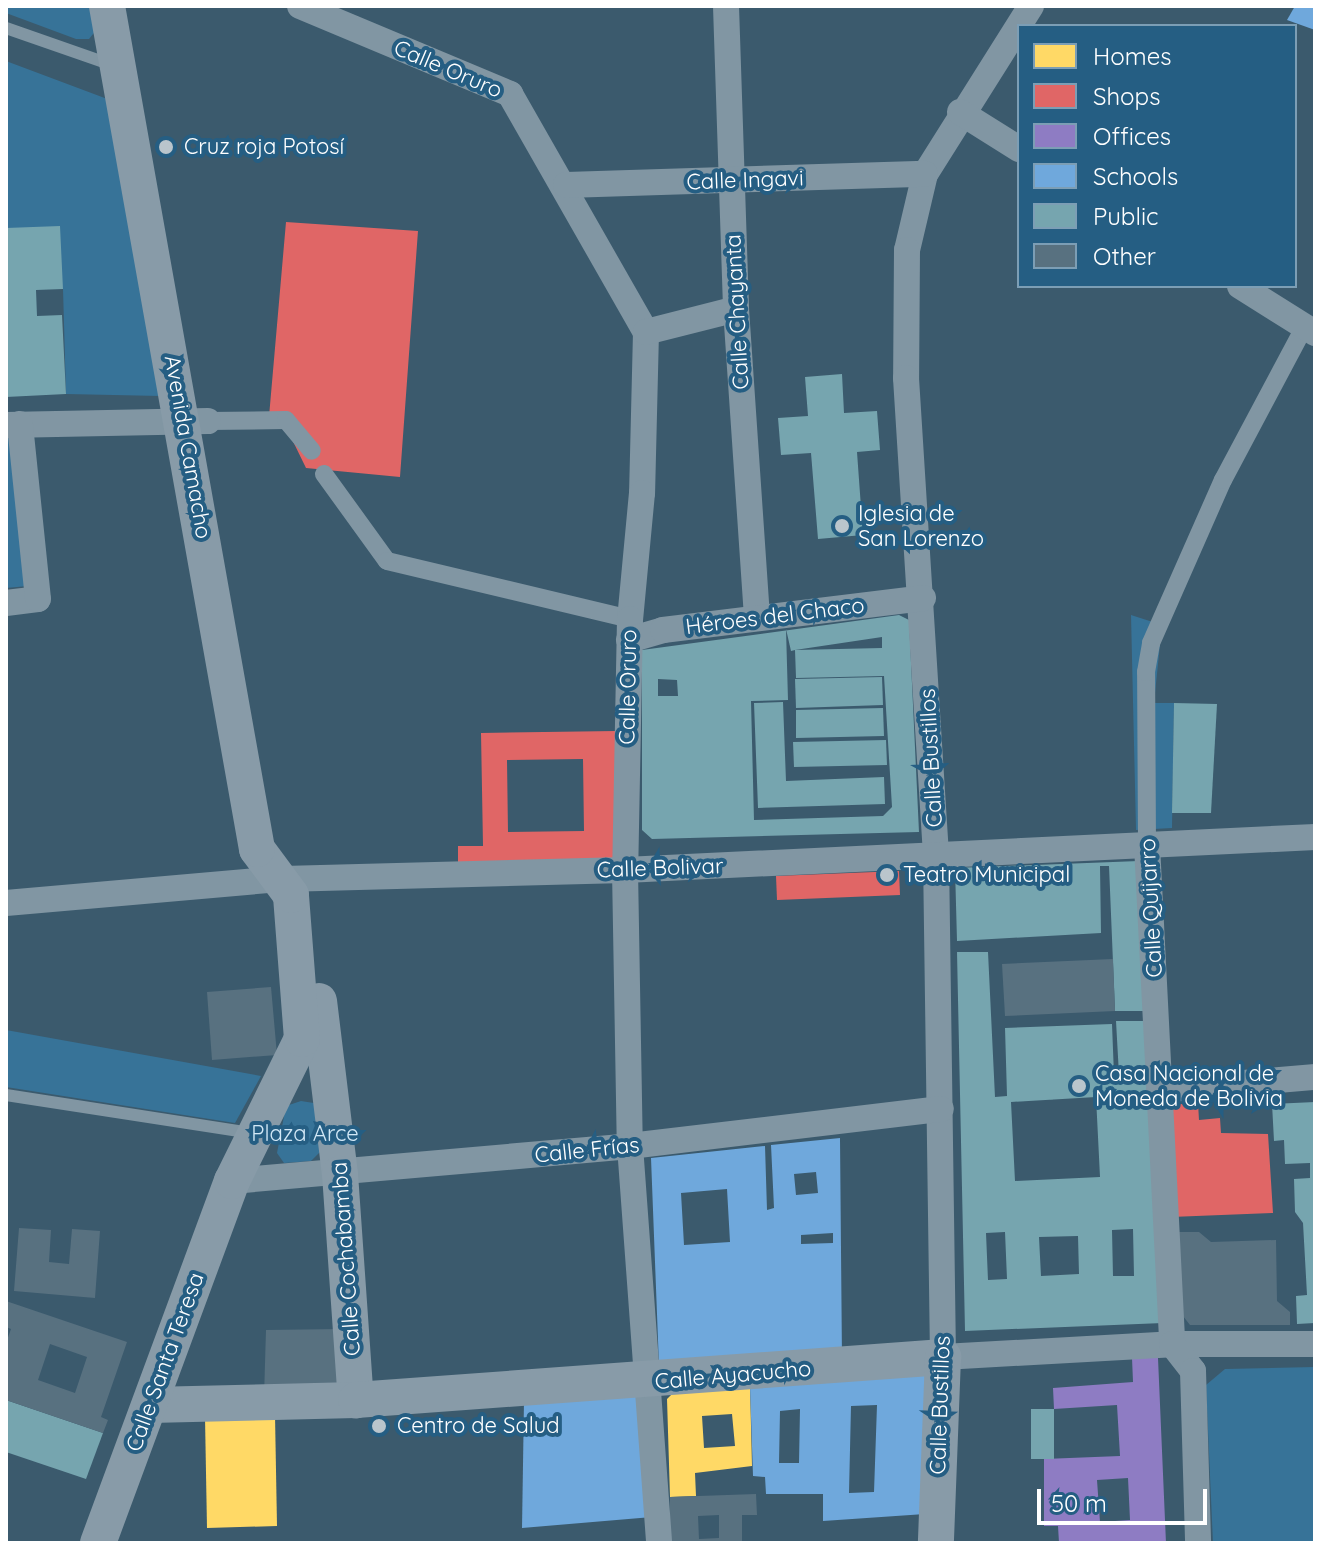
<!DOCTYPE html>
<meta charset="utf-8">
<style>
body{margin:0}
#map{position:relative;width:1321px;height:1549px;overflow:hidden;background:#3b5a6d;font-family:Quicksand,sans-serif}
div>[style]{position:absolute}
.green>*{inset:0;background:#377398}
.homes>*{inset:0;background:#ffd966}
.shops>*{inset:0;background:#e06666}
.offices>*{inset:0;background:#8e7cc3}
.schools>*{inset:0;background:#6fa8dc}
.public>*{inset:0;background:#76a5af}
.building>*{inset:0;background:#587180}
.service>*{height:12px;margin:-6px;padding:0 6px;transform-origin:6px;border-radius:6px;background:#8196a3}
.pedestrian>*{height:18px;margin:-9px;padding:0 9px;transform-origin:9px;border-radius:9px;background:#8196a3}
.minor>*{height:26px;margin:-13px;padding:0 13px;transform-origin:13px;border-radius:13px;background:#8196a3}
.secondary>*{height:36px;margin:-18px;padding:0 18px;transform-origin:18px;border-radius:18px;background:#889ba8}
.dots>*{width:22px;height:22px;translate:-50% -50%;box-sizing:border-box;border:4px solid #255e83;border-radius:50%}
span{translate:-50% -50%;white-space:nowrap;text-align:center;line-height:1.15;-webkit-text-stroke:8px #255e83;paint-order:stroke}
.street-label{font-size:22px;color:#fff}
.poi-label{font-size:22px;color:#fff}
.left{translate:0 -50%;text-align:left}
.park-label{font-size:22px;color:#d2e8f6}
.frame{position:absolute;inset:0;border:8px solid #fff;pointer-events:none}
.legend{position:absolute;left:1017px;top:24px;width:280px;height:264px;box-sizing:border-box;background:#255e83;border:2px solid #7c9eb5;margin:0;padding:10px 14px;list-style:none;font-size:24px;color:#fff}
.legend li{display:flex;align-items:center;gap:16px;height:40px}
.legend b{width:40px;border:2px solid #7c9eb5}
.scale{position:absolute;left:1037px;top:1489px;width:170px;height:36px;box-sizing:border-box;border:4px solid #fff;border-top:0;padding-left:10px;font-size:24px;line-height:28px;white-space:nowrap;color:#fff;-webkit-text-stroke:6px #255e83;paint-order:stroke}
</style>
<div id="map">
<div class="green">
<i style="clip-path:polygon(6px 6px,93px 6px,98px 28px,89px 39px,76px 39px,6px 13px)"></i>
<i style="clip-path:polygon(6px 61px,110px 100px,161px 396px,66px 394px,63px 289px,6px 228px)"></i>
<i style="clip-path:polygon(11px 436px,28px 586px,6px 588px,6px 437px)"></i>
<i style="clip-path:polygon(1131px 615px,1162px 625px,1154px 703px,1174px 703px,1172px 828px,1136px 830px)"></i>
<i style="clip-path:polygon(6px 1030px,261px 1076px,235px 1123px,6px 1087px)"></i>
<i style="clip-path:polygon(301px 1101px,320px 1104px,328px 1144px,311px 1161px,284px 1163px,277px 1153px,286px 1106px)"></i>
<i style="clip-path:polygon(1315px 1367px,1315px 1543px,1213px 1543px,1206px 1385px,1225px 1369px)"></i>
</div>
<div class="homes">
<i style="clip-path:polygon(evenodd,750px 1386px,752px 1466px,695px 1473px,696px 1496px,670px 1497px,667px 1399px,676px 1390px,750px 1386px,732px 1414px,735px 1446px,704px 1448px,702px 1416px,732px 1414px)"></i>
<i style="clip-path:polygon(275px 1415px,277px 1526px,207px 1528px,205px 1417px)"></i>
</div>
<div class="shops">
<i style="clip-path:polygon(286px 222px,418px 231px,400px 477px,306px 468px,286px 427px,268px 428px)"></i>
<i style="clip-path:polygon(evenodd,616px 731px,618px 854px,608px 863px,458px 865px,458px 846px,483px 846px,481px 733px,616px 731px,583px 759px,584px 831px,508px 832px,507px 760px,583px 759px)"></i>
<i style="clip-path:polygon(899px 871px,900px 895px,777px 900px,776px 876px)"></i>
<i style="clip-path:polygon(1198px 1103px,1199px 1120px,1220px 1118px,1221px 1133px,1268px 1134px,1273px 1213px,1171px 1217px,1167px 1105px)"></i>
</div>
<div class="offices">
<i style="clip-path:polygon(evenodd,1132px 1358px,1158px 1358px,1166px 1543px,1059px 1543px,1058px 1526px,1044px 1526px,1044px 1459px,1120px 1456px,1117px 1405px,1054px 1409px,1053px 1388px,1133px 1382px,1132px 1358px,1128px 1478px,1130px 1520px,1100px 1522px,1097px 1480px,1128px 1478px)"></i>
</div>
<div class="schools">
<i style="clip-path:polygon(1295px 6px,1315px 6px,1315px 30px,1287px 20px)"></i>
<i style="clip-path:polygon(evenodd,840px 1138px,842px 1359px,659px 1366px,651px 1158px,765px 1146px,767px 1210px,774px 1208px,771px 1145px,840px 1138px,816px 1172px,818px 1193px,796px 1195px,794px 1174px,816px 1172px,840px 1138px,727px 1189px,730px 1242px,684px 1245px,681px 1193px,727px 1189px,840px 1138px,833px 1233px,833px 1243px,801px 1244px,801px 1235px,833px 1233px)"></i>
<i style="clip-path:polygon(evenodd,922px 1374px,933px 1380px,925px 1514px,823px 1521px,823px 1494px,766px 1494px,765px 1477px,753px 1476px,750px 1386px,922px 1374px,877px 1405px,874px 1492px,849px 1493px,851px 1406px,877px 1405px,922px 1374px,800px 1409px,799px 1463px,779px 1463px,780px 1411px,800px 1409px)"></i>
<i style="clip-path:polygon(646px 1393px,652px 1517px,522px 1528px,524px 1401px)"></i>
</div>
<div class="public">
<i style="clip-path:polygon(60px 226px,63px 289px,36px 290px,37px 316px,62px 315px,66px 394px,6px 397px,6px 228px)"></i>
<i style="clip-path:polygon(842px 374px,844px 413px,877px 411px,880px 450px,857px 452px,863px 535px,818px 539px,811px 453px,781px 455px,778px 418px,808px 416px,805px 377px)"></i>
<i style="clip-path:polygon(evenodd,899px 615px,909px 620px,919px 832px,652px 839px,642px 830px,642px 650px,899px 615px,786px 629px,791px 651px,795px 650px,796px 678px,884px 676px,892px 807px,883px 816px,754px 820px,751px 701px,788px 700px,786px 629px,899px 615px,882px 637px,882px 648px,795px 650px,882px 637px,899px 615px,658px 679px,677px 680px,678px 696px,658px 696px,658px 679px)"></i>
<i style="clip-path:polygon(882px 677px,883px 705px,796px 708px,795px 679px)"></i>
<i style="clip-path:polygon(783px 702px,786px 781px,884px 777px,885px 804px,758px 808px,754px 703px)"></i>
<i style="clip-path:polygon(1174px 703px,1217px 704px,1211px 813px,1172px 813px)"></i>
<i style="clip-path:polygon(883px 708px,884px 736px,796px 738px,796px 710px)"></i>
<i style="clip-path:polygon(886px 740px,887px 765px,794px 767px,793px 742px)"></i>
<i style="clip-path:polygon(1139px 861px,1147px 1011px,1115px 1011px,1109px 866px,1100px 866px,1101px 933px,957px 941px,955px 868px)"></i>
<i style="clip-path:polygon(evenodd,957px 952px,988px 952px,995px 1097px,1007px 1096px,1005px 1028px,1112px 1024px,1114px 1075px,1119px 1075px,1116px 1021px,1147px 1021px,1163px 1323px,965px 1331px,957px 952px,1096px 1097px,1100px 1177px,1015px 1181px,1011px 1102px,1096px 1097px,957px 952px,1133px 1229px,1134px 1276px,1113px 1276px,1112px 1230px,1133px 1229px,957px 952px,1005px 1232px,1007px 1279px,988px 1280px,986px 1233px,1005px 1232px,957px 952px,1078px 1236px,1079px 1274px,1041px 1276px,1039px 1237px,1078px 1236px)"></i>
<i style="clip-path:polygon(1315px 1102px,1315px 1323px,1297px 1324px,1296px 1296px,1307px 1295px,1303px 1223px,1295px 1212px,1294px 1179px,1310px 1178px,1310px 1163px,1285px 1164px,1284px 1140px,1274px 1141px,1272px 1104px)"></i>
<i style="clip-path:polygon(6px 1400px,103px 1433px,86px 1479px,6px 1452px)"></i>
<i style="clip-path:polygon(1031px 1409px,1054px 1409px,1054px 1459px,1031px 1459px)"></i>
</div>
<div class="building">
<i style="clip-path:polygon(1113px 959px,1115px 1011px,1005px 1016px,1002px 964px)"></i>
<i style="clip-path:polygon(271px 987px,277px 1055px,212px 1060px,207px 992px)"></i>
<i style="clip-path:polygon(19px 1228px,51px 1230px,49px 1262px,69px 1264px,72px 1229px,100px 1231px,95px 1298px,14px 1291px)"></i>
<i style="clip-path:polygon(1176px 1232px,1199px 1232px,1211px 1242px,1276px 1240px,1277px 1301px,1290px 1312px,1290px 1325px,1190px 1325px,1179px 1311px)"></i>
<i style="clip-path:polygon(evenodd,6px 1301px,127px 1342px,101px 1417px,108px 1420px,103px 1433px,6px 1400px,6px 1343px,11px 1329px,6px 1327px,6px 1301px,50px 1344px,87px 1357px,75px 1393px,38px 1380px,50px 1344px)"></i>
<i style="clip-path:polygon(343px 1329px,347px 1395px,264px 1397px,266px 1330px)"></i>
<i style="clip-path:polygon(evenodd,756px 1494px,757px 1515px,742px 1515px,742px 1543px,670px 1543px,670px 1497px,756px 1494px,719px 1515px,719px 1538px,699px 1539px,698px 1516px,719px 1515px)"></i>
</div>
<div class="service">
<i style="left:6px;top:28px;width:112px;rotate:19.2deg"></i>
<i style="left:6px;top:1095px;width:249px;rotate:8.8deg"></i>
</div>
<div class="pedestrian">
<i style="left:208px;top:421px;width:78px;rotate:-0.7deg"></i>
<i style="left:286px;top:420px;width:40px;rotate:50deg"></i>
<i style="left:324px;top:474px;width:107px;rotate:54.1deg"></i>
<i style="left:387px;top:561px;width:250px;rotate:13.4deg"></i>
<i style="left:1147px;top:845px;width:173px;rotate:-90.3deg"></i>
<i style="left:1146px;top:672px;width:29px;rotate:-80deg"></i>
<i style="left:1151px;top:643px;width:178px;rotate:-66.2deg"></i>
<i style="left:1223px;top:480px;width:174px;rotate:-62deg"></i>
</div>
<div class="minor">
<i style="left:300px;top:6px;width:228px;rotate:22.7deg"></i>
<i style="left:510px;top:94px;width:274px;rotate:60.3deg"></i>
<i style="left:646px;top:332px;width:161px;rotate:91.4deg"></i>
<i style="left:642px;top:493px;width:127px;rotate:95.4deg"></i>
<i style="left:630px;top:619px;width:251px;rotate:91.1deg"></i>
<i style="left:625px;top:870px;width:276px;rotate:89deg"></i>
<i style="left:630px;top:1146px;width:398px;rotate:85.8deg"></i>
<i style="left:726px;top:6px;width:303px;rotate:88.1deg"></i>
<i style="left:736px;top:309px;width:309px;rotate:86.1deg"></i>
<i style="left:1031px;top:6px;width:199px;rotate:122.2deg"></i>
<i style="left:925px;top:174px;width:78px;rotate:103.3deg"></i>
<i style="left:907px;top:250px;width:128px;rotate:90.4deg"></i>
<i style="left:906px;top:378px;width:479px;rotate:86.4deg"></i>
<i style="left:936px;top:856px;width:501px;rotate:89.2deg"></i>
<i style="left:943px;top:1357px;width:229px;rotate:-3.2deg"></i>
<i style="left:1172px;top:1344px;width:143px"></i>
<i style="left:960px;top:112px;width:70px;rotate:32.1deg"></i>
<i style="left:566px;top:185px;width:359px;rotate:-1.8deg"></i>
<i style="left:1240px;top:286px;width:89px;rotate:32.1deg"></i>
<i style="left:646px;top:332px;width:93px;rotate:-14.3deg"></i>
<i style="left:6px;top:425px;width:202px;rotate:-1.1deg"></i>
<i style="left:6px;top:603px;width:32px;rotate:-7deg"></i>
<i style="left:38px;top:599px;width:176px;rotate:-95.9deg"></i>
<i style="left:629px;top:640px;width:35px;rotate:-16deg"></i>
<i style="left:663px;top:630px;width:262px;rotate:-7deg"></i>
<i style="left:1147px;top:845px;width:500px;rotate:87.1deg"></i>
<i style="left:1172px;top:1344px;width:34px;rotate:52deg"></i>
<i style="left:1193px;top:1371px;width:172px;rotate:88.3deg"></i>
<i style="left:6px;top:903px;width:278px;rotate:-5deg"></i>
<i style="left:283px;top:879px;width:342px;rotate:-1.5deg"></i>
<i style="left:625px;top:870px;width:691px;rotate:-2.74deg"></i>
<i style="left:1159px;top:1090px;width:157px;rotate:-4.8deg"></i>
<i style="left:232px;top:1181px;width:400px;rotate:-5deg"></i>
<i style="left:630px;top:1146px;width:313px;rotate:-6.8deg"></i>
</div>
<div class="secondary">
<i style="left:319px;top:1001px;width:174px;rotate:83.1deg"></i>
<i style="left:340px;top:1174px;width:227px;rotate:86deg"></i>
<i style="left:150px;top:1405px;width:206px;rotate:-1.4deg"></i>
<i style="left:356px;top:1400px;width:589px;rotate:-4.19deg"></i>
<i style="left:943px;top:1357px;width:186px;rotate:92.2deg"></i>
<i style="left:98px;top:1543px;width:386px;rotate:-69.7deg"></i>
<i style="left:232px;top:1181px;width:158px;rotate:-63.8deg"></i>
<i style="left:302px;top:1039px;width:144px;rotate:-94.4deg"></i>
<i style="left:291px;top:895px;width:57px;rotate:-126.5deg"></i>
<i style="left:257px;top:849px;width:856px;rotate:-100.09deg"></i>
</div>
<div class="dots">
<i style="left:166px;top:147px;background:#bac5cc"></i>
<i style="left:842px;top:526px;background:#bac5cc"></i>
<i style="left:887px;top:875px;background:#bac5cc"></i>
<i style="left:1079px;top:1086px;background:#bac5cc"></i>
<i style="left:379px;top:1426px;background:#bac5cc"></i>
</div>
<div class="street-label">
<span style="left:448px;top:69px;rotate:23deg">Calle Oruro</span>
<span style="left:745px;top:180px;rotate:-2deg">Calle Ingavi</span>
<span style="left:737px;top:312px;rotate:-93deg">Calle Chayanta</span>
<span style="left:188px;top:447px;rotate:80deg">Avenida Camacho</span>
<span style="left:775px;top:616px;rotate:-7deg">Héroes del Chaco</span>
<span style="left:628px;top:687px;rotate:-89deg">Calle Oruro</span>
<span style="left:931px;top:758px;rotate:-93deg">Calle Bustillos</span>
<span style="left:660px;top:868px;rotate:-2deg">Calle Bolivar</span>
<span style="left:1151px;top:908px;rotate:-93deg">Calle Quijarro</span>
<span style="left:587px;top:1150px;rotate:-6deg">Calle Frías</span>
<span style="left:346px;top:1259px;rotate:-94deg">Calle Cochabamba</span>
<span style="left:165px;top:1362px;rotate:-70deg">Calle Santa Teresa</span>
<span style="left:733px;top:1375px;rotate:-5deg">Calle Ayacucho</span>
<span style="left:940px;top:1405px;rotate:-88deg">Calle Bustillos</span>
</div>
<div class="poi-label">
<span class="left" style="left:184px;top:147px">Cruz roja Potosí</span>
<span class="left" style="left:858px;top:526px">Iglesia de<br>San Lorenzo</span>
<span class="left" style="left:903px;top:875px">Teatro Municipal</span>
<span class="left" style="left:1095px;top:1086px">Casa Nacional de<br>Moneda de Bolivia</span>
<span class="left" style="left:397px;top:1426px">Centro de Salud</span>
</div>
<div class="park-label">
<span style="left:305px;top:1134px">Plaza Arce</span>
</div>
<div class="frame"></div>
<ul class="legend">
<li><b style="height:22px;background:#ffd966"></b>Homes</li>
<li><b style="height:22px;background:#e06666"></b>Shops</li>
<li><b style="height:22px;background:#8e7cc3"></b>Offices</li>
<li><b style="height:22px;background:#6fa8dc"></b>Schools</li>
<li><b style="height:22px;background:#76a5af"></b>Public</li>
<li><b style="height:22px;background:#587180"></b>Other</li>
</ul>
<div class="scale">50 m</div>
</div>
